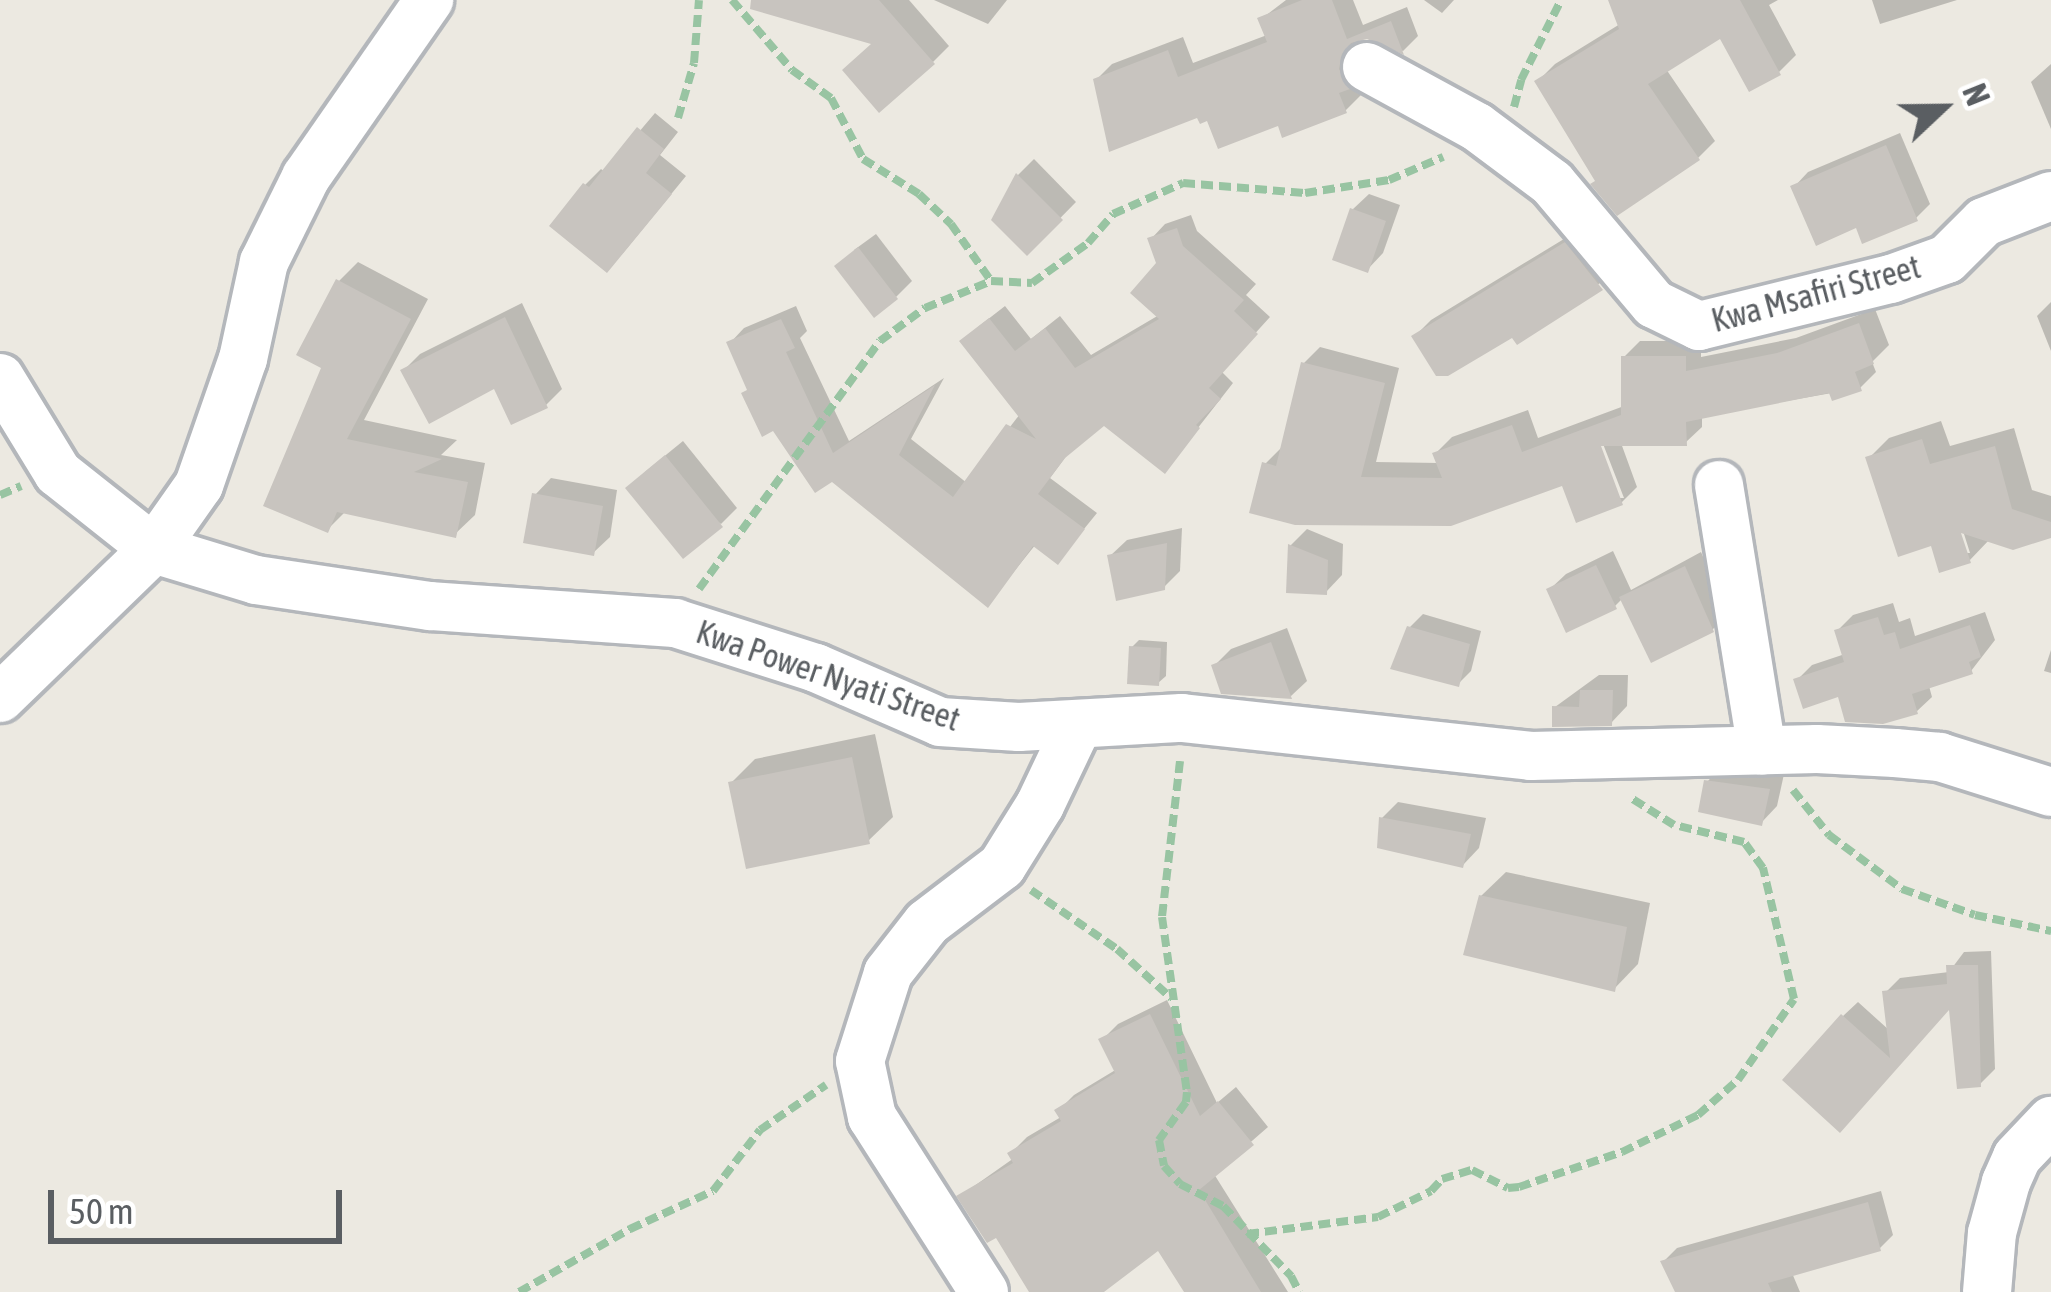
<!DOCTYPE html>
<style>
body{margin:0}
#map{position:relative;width:2051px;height:1292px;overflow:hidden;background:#ece9e1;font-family:"Asap Condensed",sans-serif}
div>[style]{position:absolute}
.shadow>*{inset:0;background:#0003}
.building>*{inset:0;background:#c8c4bf}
.path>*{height:8px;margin-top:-4px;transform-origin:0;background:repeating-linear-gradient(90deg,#98c4a2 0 12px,transparent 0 18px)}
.roads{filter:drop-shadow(3px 0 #b4b7bb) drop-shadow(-3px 0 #b4b7bb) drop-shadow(0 3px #b4b7bb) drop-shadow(0 -3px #b4b7bb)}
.street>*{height:48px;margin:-24px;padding:0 24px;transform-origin:24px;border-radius:24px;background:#fff}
span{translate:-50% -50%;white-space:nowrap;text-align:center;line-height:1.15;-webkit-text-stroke:10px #fff;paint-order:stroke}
.street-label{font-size:33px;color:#5a5e62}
.north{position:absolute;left:1883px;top:48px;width:120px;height:120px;-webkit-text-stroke:9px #fff;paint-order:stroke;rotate:68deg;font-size:33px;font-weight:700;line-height:48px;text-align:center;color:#5a5e62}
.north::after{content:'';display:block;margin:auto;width:42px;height:54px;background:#5a5e62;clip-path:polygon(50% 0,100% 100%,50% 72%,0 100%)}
.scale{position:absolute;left:48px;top:1190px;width:294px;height:54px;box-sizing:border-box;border:6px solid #5a5e62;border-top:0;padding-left:15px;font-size:36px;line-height:42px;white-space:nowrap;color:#5a5e62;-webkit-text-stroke:9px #fff;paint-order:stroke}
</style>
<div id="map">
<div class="shadow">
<i style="clip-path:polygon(787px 0,909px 0,949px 46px,933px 62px)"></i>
<i style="clip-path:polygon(934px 0,1007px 0,988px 24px)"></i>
<i style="clip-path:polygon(1286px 0,1353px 0,1363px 25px,1407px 7px,1418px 36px,1403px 51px,1380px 39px,1359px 39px,1353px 49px,1361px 95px,1345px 111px,1280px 123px,1208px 118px,1096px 80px,1112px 64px,1183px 37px,1193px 63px,1267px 35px,1261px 19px)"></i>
<i style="clip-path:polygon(1424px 0,1454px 0,1442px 13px)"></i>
<i style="clip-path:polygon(1612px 0,1778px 0,1769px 5px,1796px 55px,1779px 72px,1721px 35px,1666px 69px,1715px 141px,1698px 158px,1598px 180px,1537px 82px,1555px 64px,1620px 24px)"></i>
<i style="clip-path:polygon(1872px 0,1957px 0,1880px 24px)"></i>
<i style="clip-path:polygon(2051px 64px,2051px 129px,2031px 82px)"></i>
<i style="clip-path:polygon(655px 113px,678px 132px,660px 155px,686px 176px,623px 253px,585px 185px,601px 169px,605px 172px)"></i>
<i style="clip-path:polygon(1900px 133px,1930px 204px,1916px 218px,1858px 224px,1794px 187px,1808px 172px)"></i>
<i style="clip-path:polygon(1034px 159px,1076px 202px,1027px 252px,995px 220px,1018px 175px)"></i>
<i style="clip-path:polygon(1369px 194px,1400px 205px,1383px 253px,1367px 270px,1352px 210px)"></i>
<i style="clip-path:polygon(1191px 215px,1197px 231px,1256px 284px,1246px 295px,1270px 317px,1221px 371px,1233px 383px,1165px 470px,1104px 422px,1073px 447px,1050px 478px,1097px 513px,1058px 561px,1036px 544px,988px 604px,832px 478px,730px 343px,744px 328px,796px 306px,807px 331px,800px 338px,849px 441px,944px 378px,911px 439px,967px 483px,1020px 414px,978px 327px,1005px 306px,1031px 339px,1060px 316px,1091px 355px,1159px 315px,1160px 264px,1151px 239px,1165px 224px)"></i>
<i style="clip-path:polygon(1582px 228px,1617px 271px,1518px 341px,1513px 334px,1415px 336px,1431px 320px)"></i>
<i style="clip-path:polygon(876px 234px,912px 281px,896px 297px,854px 250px)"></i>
<i style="clip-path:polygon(358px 262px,428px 299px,364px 420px,457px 440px,441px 455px,485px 463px,475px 515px,455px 534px,346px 511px,327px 530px,325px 367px,339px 281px)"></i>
<i style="clip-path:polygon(2051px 302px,2051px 351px,2037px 316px)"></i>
<i style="clip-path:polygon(522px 303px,562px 389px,546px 405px,496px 384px,404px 370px,420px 354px)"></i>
<i style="clip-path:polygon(evenodd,1875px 309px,1889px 345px,1872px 362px,1876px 372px,1860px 388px,1702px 416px,1702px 427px,1685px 443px,1621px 443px,1637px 487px,1621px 503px,1564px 482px,1451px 523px,1265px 464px,1281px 448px,1304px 363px,1320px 347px,1399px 368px,1376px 462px,1439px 463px,1436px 453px,1452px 437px,1528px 410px,1538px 438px,1624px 406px,1624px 357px,1640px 341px,1701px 341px,1701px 357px,1796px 338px,1875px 309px,1598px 431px,1624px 498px,1617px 498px,1593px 433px,1598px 431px)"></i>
<i style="clip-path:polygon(evenodd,1941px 421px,1950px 446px,2014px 428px,2032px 490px,2051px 496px,2051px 535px,1990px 539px,1969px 561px,1933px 542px,1869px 458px,1889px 438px,1941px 421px,1959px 518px,1970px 553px,1964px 553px,1953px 520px,1959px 518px)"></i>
<i style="clip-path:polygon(683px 441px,737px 508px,721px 524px,645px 472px)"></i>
<i style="clip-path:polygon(551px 478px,617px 490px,610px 537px,593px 553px,535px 495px)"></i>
<i style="clip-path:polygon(1182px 528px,1180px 571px,1163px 588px,1110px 556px,1127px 540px)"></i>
<i style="clip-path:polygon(1307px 529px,1343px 544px,1342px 575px,1326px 592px,1290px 590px,1291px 545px)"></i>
<i style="clip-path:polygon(1613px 551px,1631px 590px,1701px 552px,1728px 614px,1712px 630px,1623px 598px,1615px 606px,1549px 590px,1566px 574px)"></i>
<i style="clip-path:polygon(1893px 603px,1899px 622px,1910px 618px,1915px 636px,1985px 612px,1995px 640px,1971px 671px,1929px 686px,1932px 697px,1916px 712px,1797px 680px,1812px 665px,1845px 654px,1838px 630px,1853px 615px)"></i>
<i style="clip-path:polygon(1423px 614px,1481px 631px,1471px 671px,1458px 684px,1410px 627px)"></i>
<i style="clip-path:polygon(1287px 628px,1307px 681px,1291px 696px,1224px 691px,1214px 666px,1231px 649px)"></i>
<i style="clip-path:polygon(1139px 640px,1167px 642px,1166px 676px,1158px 683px,1132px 647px)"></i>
<i style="clip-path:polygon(2051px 650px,2051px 673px,2044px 671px)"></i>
<i style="clip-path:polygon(1599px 675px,1628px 675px,1627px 706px,1611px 723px,1555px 707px)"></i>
<i style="clip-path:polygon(875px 734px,893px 817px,868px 841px,731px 783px,755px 759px)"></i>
<i style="clip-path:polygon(1723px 765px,1784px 774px,1777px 806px,1761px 823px,1707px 782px)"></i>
<i style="clip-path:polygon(1398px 802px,1486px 818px,1479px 848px,1463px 865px,1382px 818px)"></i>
<i style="clip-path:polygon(1506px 872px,1650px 903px,1638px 964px,1614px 989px,1481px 896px)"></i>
<i style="clip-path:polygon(1991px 951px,1995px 1069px,1980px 1084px,1952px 1005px,1854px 1114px,1843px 1016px,1858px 1002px,1889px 1030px,1885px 993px,1900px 978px,1949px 972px,1964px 952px)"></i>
<i style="clip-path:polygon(1167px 1000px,1217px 1103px,1236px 1087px,1268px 1127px,1214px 1174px,1288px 1292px,1188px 1292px,1159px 1247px,1093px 1292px,1033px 1292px,997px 1234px,960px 1196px,1014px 1158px,1011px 1153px,1027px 1137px,1061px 1117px,1058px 1111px,1074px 1095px,1117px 1069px,1102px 1040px,1118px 1024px)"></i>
<i style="clip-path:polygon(1881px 1191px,1893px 1235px,1880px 1248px,1792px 1273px,1800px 1292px,1678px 1292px,1664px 1261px,1677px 1248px)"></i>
</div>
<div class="building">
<i style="clip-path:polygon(751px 0,879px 0,935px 64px,879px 113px,842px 70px,871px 44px,750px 9px)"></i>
<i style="clip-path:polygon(1302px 0,1332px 0,1347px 39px,1391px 21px,1404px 55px,1367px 39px,1351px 43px,1342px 54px,1339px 69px,1350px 89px,1339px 93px,1347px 113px,1282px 138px,1278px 126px,1218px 149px,1207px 121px,1200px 124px,1197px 118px,1109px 152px,1093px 79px,1168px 50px,1178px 77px,1267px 42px,1257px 18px)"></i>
<i style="clip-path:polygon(1608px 0,1740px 0,1781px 75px,1749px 92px,1720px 39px,1648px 84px,1700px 160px,1617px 216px,1590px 184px,1595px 181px,1534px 81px,1619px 29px)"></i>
<i style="clip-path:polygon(637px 127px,664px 149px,646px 173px,672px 194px,607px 273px,549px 226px,583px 183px,589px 187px)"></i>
<i style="clip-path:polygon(1886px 145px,1918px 221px,1862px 244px,1856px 228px,1816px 246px,1790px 186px)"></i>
<i style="clip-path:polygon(1016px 173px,1063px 220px,1027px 256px,991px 220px)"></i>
<i style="clip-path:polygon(1350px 208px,1386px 221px,1368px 273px,1332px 260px)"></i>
<i style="clip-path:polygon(1177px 228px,1183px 246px,1244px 300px,1234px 311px,1258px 334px,1209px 388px,1221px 399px,1196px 425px,1200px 428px,1165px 474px,1104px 426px,1065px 458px,1038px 494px,1085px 529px,1058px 565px,1033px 546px,988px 608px,832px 482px,815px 493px,773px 431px,762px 437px,741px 393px,747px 390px,726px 342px,781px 319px,795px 348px,786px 352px,833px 453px,935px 385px,899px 455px,953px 497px,1006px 424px,1036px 439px,959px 341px,989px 318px,1015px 351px,1045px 328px,1075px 368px,1159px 319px,1130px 293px,1156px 263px,1147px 238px)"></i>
<i style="clip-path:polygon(1565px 242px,1603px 290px,1517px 345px,1512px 338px,1448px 376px,1436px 376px,1411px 336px)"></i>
<i style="clip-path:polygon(858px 247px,898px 299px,874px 318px,834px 266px)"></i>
<i style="clip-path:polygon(336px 279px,411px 319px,347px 439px,442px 459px,414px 472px,468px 482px,456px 538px,337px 512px,328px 533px,263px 506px,321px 368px,296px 355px)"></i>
<i style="clip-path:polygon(505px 317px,548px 408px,511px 425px,494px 389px,429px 424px,400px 370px)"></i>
<i style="clip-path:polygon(1859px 323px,1874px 364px,1855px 372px,1862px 391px,1832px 401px,1829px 393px,1686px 422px,1687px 446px,1601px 446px,1623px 505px,1576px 523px,1562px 486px,1451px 526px,1295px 525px,1249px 513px,1262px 462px,1276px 466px,1301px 362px,1385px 383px,1361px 477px,1442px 478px,1432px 453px,1512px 425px,1522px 452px,1621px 415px,1621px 356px,1686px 356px,1686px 371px,1777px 353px)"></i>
<i style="clip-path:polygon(1922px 439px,1930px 464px,1995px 446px,2012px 509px,2051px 522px,2051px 538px,2013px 550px,1961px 533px,1971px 563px,1939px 573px,1931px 546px,1898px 557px,1865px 457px)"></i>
<i style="clip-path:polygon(665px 455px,723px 527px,683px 559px,625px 488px)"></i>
<i style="clip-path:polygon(532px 493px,603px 506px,594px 556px,523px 543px)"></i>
<i style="clip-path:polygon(1167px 543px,1165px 590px,1116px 601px,1107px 555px)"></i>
<i style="clip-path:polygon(1288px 544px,1328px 560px,1327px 595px,1286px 593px)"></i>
<i style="clip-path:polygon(1596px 565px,1617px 609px,1566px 633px,1546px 589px)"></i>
<i style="clip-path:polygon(1685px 566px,1714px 632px,1651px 663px,1619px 597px)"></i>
<i style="clip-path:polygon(1878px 617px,1884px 635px,1895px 632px,1900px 649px,1970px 625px,1981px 657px,1969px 662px,1973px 674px,1912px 694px,1918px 714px,1883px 724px,1845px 722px,1838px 697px,1803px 709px,1793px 679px,1844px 662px,1834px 630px)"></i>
<i style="clip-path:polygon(1407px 626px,1470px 644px,1459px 687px,1390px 669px)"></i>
<i style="clip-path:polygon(1271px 642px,1292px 699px,1221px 694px,1211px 665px)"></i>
<i style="clip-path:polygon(1129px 646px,1161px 648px,1159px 686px,1127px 684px)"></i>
<i style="clip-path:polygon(1580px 690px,1613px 690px,1612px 726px,1552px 727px,1552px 706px,1579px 707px)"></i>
<i style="clip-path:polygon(852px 757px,870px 844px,746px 869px,728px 782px)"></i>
<i style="clip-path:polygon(1704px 780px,1770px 789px,1762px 826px,1698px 812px)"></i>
<i style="clip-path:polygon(1379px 817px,1471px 834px,1463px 868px,1377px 848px)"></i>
<i style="clip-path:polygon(1479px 895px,1627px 927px,1615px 992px,1463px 955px)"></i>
<i style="clip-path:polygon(1946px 965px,1978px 965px,1981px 1087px,1957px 1089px,1949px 1010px,1840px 1133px,1782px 1080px,1841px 1014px,1890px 1058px,1882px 991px,1947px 984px)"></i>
<i style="clip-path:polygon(1150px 1014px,1200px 1116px,1218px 1101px,1254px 1145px,1199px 1190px,1261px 1292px,1184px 1292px,1158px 1251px,1104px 1292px,1029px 1292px,996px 1238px,987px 1243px,956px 1196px,1013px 1163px,1007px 1153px,1061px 1121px,1054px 1110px,1115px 1073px,1098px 1039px)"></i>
<i style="clip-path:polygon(1868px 1202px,1881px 1251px,1768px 1283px,1772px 1292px,1675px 1292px,1660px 1261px)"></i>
</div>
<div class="path">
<i style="left:732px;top:0;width:92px;rotate:49.4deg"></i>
<i style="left:792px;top:70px;width:48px;rotate:35.7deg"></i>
<i style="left:831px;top:98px;width:69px;rotate:62.3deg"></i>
<i style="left:863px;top:159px;width:66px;rotate:32deg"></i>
<i style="left:919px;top:194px;width:44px;rotate:43.2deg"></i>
<i style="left:951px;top:224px;width:70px;rotate:54.9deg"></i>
<i style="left:1514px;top:107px;width:28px;rotate:-75deg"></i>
<i style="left:1521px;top:80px;width:89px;rotate:-63.4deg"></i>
<i style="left:678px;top:118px;width:57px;rotate:-73.8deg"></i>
<i style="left:694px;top:63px;width:63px;rotate:-85.5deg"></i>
<i style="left:0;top:495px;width:23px;rotate:-23deg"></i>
<i style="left:699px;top:589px;width:307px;rotate:-53.9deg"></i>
<i style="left:880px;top:341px;width:56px;rotate:-36.3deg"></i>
<i style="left:925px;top:308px;width:71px;rotate:-22.2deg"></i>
<i style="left:991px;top:281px;width:41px;rotate:2.8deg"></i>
<i style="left:1032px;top:283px;width:69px;rotate:-35.5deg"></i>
<i style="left:1088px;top:243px;width:38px;rotate:-49deg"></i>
<i style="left:1113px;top:214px;width:77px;rotate:-23.9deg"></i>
<i style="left:1183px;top:183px;width:122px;rotate:4.7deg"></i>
<i style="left:1305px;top:193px;width:85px;rotate:-8.8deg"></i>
<i style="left:1389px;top:180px;width:59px;rotate:-23.1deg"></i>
<i style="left:1180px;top:761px;width:157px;rotate:96.6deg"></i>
<i style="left:1162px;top:917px;width:177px;rotate:81.9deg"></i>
<i style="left:1187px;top:1092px;width:10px;rotate:96deg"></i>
<i style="left:1186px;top:1102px;width:47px;rotate:125.4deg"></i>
<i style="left:1159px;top:1140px;width:26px;rotate:79deg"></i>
<i style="left:1164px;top:1166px;width:24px;rotate:48deg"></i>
<i style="left:1180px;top:1184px;width:48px;rotate:27.1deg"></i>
<i style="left:1223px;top:1206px;width:98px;rotate:45.8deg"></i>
<i style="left:1291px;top:1276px;width:18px;rotate:63deg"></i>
<i style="left:1793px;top:790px;width:58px;rotate:51.3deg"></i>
<i style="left:1829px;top:835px;width:91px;rotate:36.5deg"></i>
<i style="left:1902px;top:889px;width:77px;rotate:19.6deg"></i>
<i style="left:1975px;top:915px;width:78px;rotate:11.9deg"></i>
<i style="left:1031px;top:890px;width:104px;rotate:34.5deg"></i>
<i style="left:1117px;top:949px;width:73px;rotate:42.2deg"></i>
<i style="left:1247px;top:1234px;width:132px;rotate:-7.4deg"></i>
<i style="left:1378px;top:1217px;width:59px;rotate:-26.1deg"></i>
<i style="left:1431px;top:1191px;width:16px;rotate:-47deg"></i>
<i style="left:1442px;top:1179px;width:31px;rotate:-17deg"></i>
<i style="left:1472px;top:1170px;width:40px;rotate:26.6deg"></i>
<i style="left:1508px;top:1188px;width:11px;rotate:-5deg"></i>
<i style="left:1519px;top:1187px;width:109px;rotate:-18.8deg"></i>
<i style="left:1622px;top:1152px;width:85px;rotate:-26deg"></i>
<i style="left:1698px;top:1115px;width:53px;rotate:-41.2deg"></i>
<i style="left:1738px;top:1080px;width:98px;rotate:-55.3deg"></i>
<i style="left:1794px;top:999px;width:135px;rotate:-103.3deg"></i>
<i style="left:1763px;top:868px;width:32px;rotate:-126deg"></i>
<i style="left:1744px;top:842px;width:72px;rotate:-166.3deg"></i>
<i style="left:1674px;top:825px;width:51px;rotate:-147.9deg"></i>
<i style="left:519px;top:1292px;width:128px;rotate:-29.6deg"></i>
<i style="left:630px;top:1229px;width:91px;rotate:-24.6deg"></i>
<i style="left:713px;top:1191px;width:77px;rotate:-52.4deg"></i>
<i style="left:760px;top:1130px;width:80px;rotate:-34.3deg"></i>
</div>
<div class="roads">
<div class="street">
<i style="left:1367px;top:67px;width:125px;rotate:28.6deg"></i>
<i style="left:1477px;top:127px;width:94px;rotate:36.7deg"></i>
<i style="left:1552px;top:183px;width:158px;rotate:49.9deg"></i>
<i style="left:1654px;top:304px;width:50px;rotate:26.1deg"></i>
<i style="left:1699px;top:326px;width:198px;rotate:-13.8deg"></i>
<i style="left:1891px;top:279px;width:59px;rotate:-19.7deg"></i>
<i style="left:1947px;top:259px;width:52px;rotate:-45deg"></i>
<i style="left:1984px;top:222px;width:72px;rotate:-21.2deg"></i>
<i style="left:0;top:378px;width:111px;rotate:58.6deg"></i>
<i style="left:58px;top:473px;width:122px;rotate:38.4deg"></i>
<i style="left:154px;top:549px;width:107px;rotate:16.9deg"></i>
<i style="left:256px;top:580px;width:177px;rotate:8.5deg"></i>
<i style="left:431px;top:606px;width:245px;rotate:4deg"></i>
<i style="left:675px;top:623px;width:148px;rotate:17.7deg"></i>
<i style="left:816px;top:668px;width:135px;rotate:23.5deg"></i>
<i style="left:940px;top:722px;width:79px;rotate:3.6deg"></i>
<i style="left:1019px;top:727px;width:163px;rotate:-3.2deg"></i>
<i style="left:1182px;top:718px;width:351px;rotate:6.2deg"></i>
<i style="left:1531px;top:756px;width:286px;rotate:-1.4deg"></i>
<i style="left:1817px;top:749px;width:78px;rotate:2.9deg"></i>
<i style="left:1895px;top:753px;width:45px;rotate:5.1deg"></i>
<i style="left:1940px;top:757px;width:116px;rotate:17.5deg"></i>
<i style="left:1719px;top:485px;width:269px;rotate:80.8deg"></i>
<i style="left:0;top:698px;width:214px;rotate:-44.1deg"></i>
<i style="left:154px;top:549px;width:78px;rotate:-54.9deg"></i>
<i style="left:199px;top:485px;width:133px;rotate:-70.8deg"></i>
<i style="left:243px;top:359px;width:99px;rotate:-77.8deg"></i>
<i style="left:264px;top:262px;width:95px;rotate:-63.7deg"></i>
<i style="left:306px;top:177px;width:216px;rotate:-55.2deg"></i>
<i style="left:984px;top:1292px;width:208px;rotate:-122.6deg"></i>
<i style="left:872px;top:1117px;width:57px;rotate:-102.1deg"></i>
<i style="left:860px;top:1061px;width:92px;rotate:-72.3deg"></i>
<i style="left:888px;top:973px;width:63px;rotate:-52deg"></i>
<i style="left:927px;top:923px;width:94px;rotate:-37.2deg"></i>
<i style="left:1002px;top:866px;width:72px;rotate:-58.1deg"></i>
<i style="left:1040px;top:805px;width:89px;rotate:-64.6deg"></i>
<i style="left:1987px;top:1292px;width:59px;rotate:-85.2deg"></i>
<i style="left:1992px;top:1233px;width:53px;rotate:-74.6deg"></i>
<i style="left:2006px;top:1182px;width:27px;rotate:-66deg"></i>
<i style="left:2017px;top:1157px;width:50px;rotate:-46.6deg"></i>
</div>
</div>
<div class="street-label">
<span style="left:1816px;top:294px;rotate:-15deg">Kwa Msafiri Street</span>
<span style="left:828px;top:676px;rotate:19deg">Kwa Power Nyati Street</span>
</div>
<div class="north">N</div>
<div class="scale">50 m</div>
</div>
